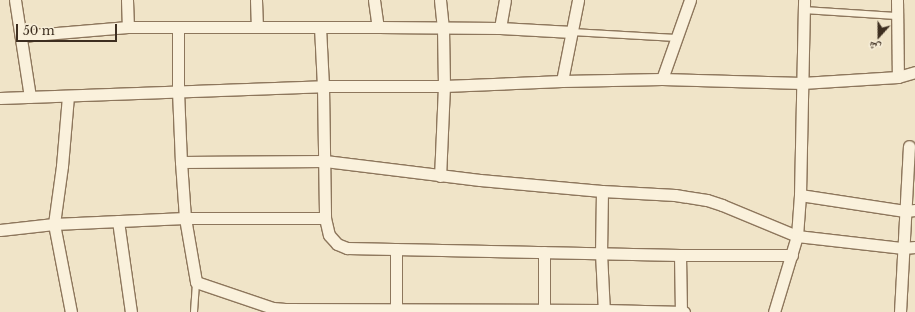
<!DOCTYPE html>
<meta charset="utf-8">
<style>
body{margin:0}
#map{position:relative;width:915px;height:312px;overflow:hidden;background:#f0e4c8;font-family:"Libre Baskerville","Noto Naskh Arabic",serif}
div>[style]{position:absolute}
.roads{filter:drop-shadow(1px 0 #8d765c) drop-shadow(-1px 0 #8d765c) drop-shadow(0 1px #8d765c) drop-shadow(0 -1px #8d765c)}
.lane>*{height:5.5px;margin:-2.75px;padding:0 2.75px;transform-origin:2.75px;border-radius:2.75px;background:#faf1dc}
.street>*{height:11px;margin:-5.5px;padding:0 5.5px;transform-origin:5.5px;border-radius:5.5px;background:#faf1dc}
span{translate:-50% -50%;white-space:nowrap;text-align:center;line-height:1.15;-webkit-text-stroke:3px #f7eed8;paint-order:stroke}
.north{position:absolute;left:859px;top:16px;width:40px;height:40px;-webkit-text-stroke:3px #f7eed8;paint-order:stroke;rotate:201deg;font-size:11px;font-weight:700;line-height:16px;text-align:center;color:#3d2e20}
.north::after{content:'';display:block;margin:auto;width:14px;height:18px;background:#3d2e20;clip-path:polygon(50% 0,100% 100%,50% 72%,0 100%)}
.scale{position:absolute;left:16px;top:24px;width:101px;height:18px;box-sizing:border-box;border:2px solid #3d2e20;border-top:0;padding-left:5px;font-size:12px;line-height:14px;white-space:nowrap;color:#3d2e20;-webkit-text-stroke:3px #f7eed8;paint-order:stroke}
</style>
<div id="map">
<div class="roads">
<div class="lane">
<i style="left:804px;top:10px;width:92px;rotate:3.7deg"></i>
<i style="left:572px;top:32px;width:104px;rotate:3.3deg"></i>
<i style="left:194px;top:312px;width:30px;rotate:-86deg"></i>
</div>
<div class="street">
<i style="left:15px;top:0;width:98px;rotate:81.2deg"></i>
<i style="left:127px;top:0;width:27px;rotate:88deg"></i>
<i style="left:256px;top:0;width:27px;rotate:88deg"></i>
<i style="left:374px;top:0;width:27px;rotate:82deg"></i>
<i style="left:440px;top:0;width:28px;rotate:84deg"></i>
<i style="left:443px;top:28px;width:58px;rotate:89deg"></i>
<i style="left:444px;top:86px;width:90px;rotate:92.5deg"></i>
<i style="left:897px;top:0;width:77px;rotate:89.3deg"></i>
<i style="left:178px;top:27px;width:64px;rotate:90deg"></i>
<i style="left:178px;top:91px;width:71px;rotate:87.6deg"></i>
<i style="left:181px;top:162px;width:56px;rotate:85.9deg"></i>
<i style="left:185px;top:218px;width:65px;rotate:80.2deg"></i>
<i style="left:196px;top:282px;width:81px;rotate:18.7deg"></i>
<i style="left:273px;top:308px;width:12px;rotate:5deg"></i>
<i style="left:285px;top:309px;width:319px;rotate:0.2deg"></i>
<i style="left:604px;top:310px;width:80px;rotate:1.4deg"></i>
<i style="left:320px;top:27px;width:59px;rotate:87.1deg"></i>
<i style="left:323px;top:86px;width:132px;rotate:89.1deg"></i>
<i style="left:325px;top:218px;width:17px;rotate:77deg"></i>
<i style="left:329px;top:235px;width:12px;rotate:48deg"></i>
<i style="left:337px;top:244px;width:11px;rotate:22deg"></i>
<i style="left:347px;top:248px;width:333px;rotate:1.2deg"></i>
<i style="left:680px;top:255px;width:112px"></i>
<i style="left:500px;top:28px;width:28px;rotate:-80deg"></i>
<i style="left:21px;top:36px;width:107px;rotate:-4.8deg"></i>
<i style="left:128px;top:27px;width:250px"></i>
<i style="left:378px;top:27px;width:122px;rotate:0.5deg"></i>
<i style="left:500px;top:28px;width:72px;rotate:3.2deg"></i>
<i style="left:662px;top:79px;width:84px;rotate:-70.5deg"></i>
<i style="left:562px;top:81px;width:83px;rotate:-78.8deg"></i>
<i style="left:68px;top:96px;width:70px;rotate:94.9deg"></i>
<i style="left:62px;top:166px;width:59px;rotate:97.9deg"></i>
<i style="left:54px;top:224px;width:90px;rotate:79.1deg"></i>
<i style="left:0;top:98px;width:323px;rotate:-2.1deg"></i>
<i style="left:323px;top:86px;width:121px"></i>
<i style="left:444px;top:86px;width:118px;rotate:-2.4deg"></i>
<i style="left:562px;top:81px;width:100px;rotate:-1.1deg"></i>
<i style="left:662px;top:79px;width:140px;rotate:1.6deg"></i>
<i style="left:802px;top:83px;width:96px;rotate:-3.6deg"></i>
<i style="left:898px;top:77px;width:18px;rotate:-16deg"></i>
<i style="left:181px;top:162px;width:144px;rotate:-0.4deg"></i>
<i style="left:325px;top:161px;width:156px;rotate:7deg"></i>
<i style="left:480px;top:180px;width:122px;rotate:5.2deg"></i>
<i style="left:602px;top:191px;width:73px;rotate:3.1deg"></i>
<i style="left:675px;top:195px;width:32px;rotate:9deg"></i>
<i style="left:707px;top:200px;width:16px;rotate:18deg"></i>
<i style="left:722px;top:205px;width:81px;rotate:22.5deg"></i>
<i style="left:797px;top:236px;width:107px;rotate:6.5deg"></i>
<i style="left:903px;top:248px;width:12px;rotate:-5deg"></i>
<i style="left:602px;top:191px;width:62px;rotate:90.9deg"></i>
<i style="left:601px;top:253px;width:59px;rotate:87.1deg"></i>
<i style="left:800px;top:195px;width:106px;rotate:8.7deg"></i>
<i style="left:905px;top:211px;width:10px;rotate:-6deg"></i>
<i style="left:118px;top:221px;width:92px;rotate:81.9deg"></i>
<i style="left:0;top:230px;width:54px;rotate:-6.3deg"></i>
<i style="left:54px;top:224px;width:131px;rotate:-2.6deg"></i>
<i style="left:185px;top:218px;width:140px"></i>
<i style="left:396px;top:249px;width:63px;rotate:90deg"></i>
<i style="left:680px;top:255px;width:57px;rotate:89deg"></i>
<i style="left:544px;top:312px;width:60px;rotate:-90deg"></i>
<i style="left:774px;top:312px;width:79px;rotate:-73.2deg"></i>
<i style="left:797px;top:236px;width:41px;rotate:-85.8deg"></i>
<i style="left:800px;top:195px;width:195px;rotate:-88.8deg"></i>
<i style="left:900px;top:312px;width:166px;rotate:-86.9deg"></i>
</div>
</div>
<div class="north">ش</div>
<div class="scale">50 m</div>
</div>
